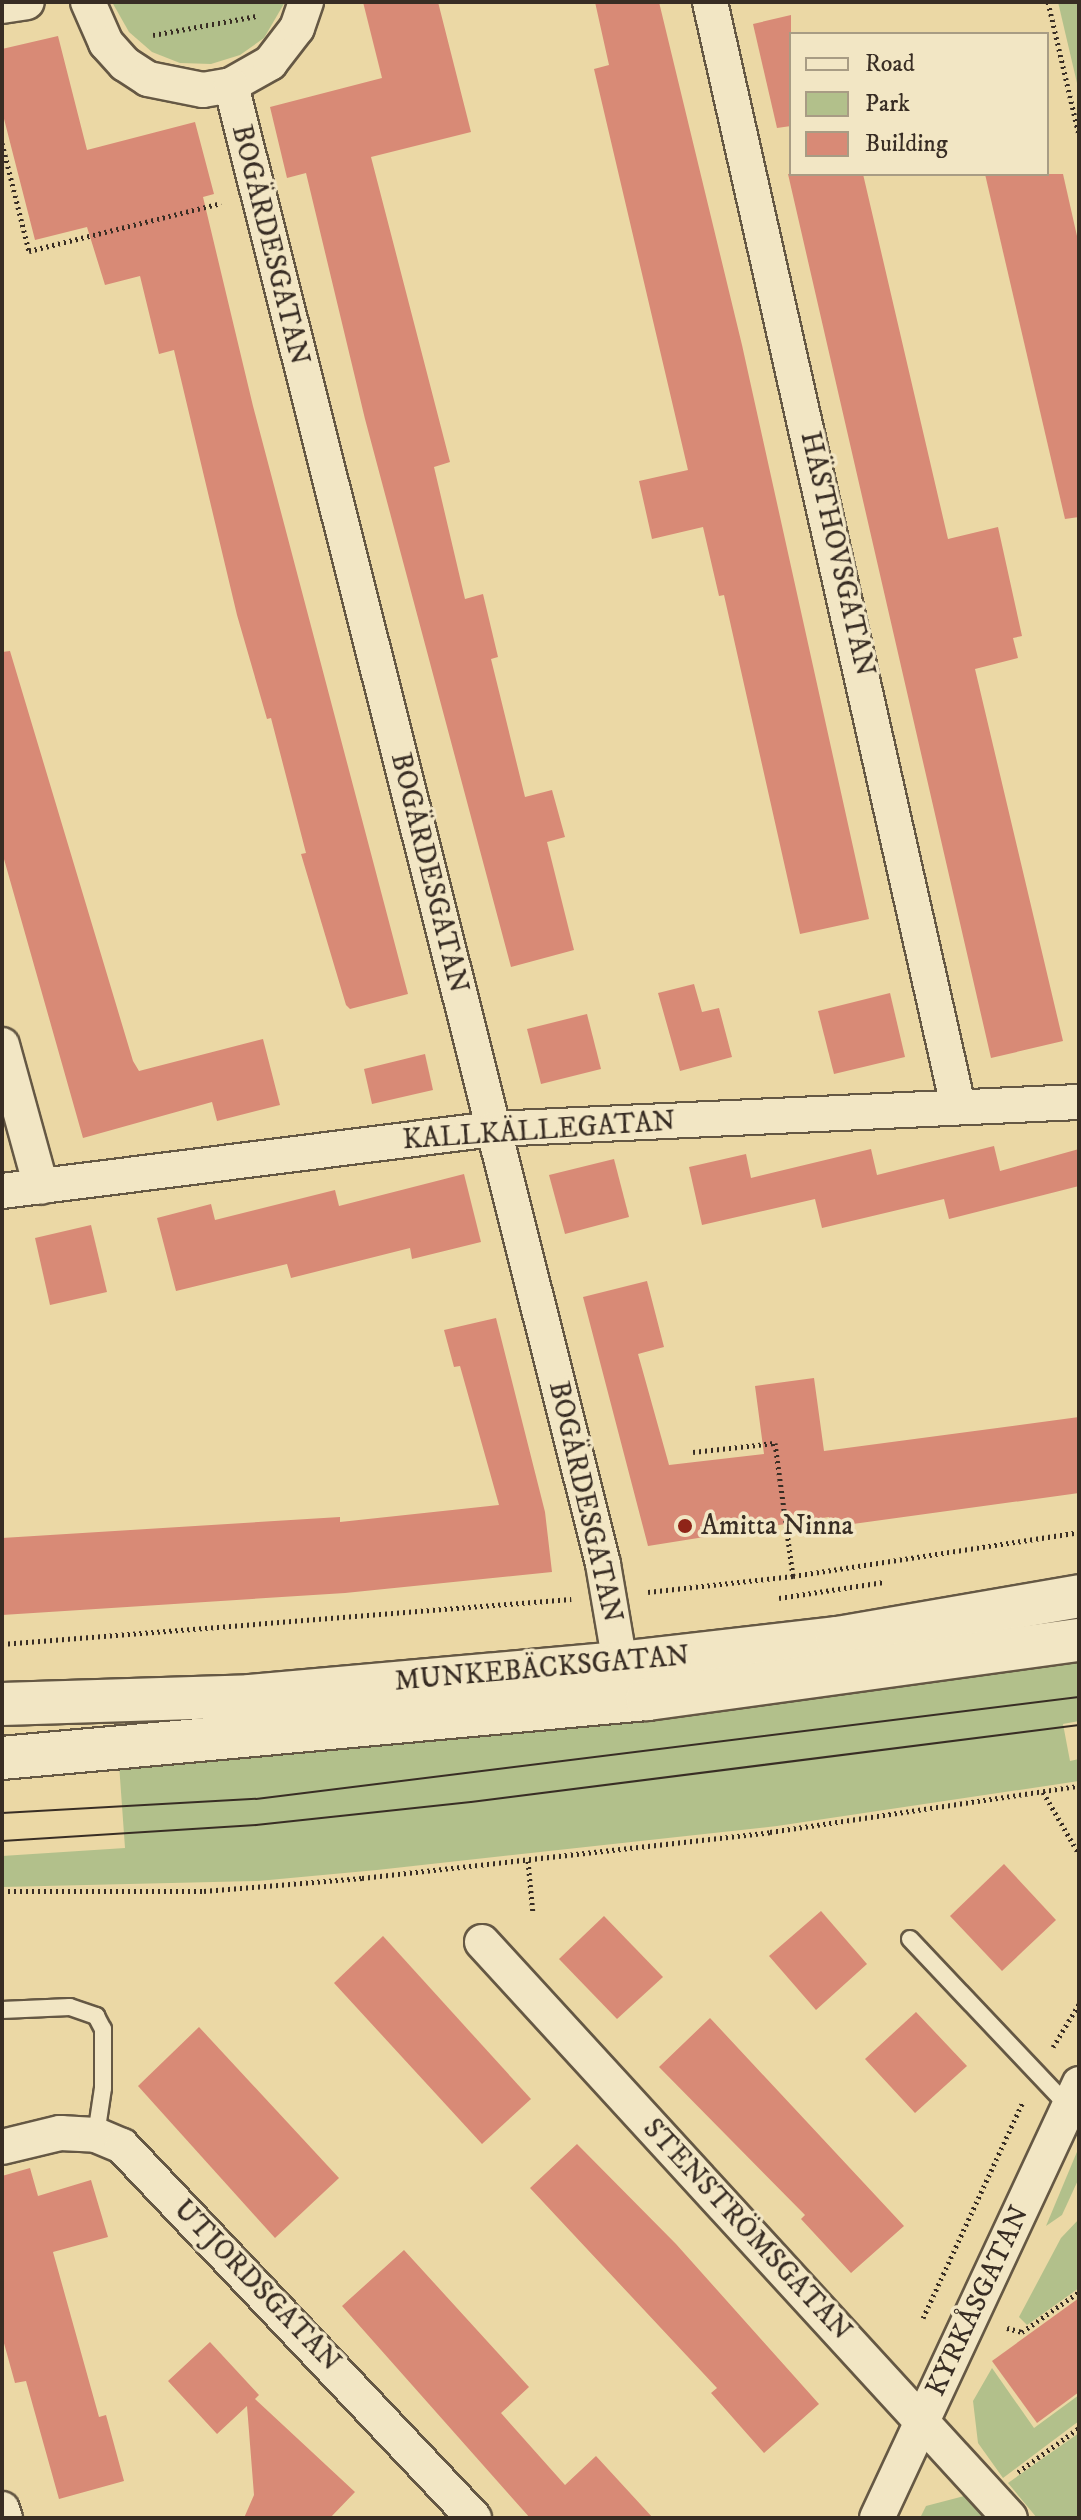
<!DOCTYPE html>
<meta charset="utf-8">
<style>
body{margin:0}
#map{position:relative;width:1081px;height:2520px;overflow:hidden;background:#ebd8a5;font-family:"IM FELL DW Pica",serif}
div>[style]{position:absolute}
.green>*{inset:0;background:#b2c08b}
.building>*{inset:0;background:#d88a76}
.path>*{height:5px;margin-top:-2.5px;transform-origin:0;background:repeating-linear-gradient(90deg,#382d24 0 2px,transparent 0 6px)}
.roads{filter:drop-shadow(2px 0 #655844) drop-shadow(-2px 0 #655844) drop-shadow(0 2px #655844) drop-shadow(0 -2px #655844)}
.service>*{height:16px;margin:-8px;padding:0 8px;transform-origin:8px;border-radius:8px;background:#f2e6c4}
.minor>*{height:34px;margin:-17px;padding:0 17px;transform-origin:17px;border-radius:17px;background:#f2e6c4}
.tertiary>*{height:42px;margin:-21px;padding:0 21px;transform-origin:21px;border-radius:21px;background:#f2e6c4}
.tram>*{height:2px;margin:-1px;padding:0 1px;transform-origin:1px;border-radius:1px;background:#382d24}
.dots>*{width:22px;height:22px;translate:-50% -50%;box-sizing:border-box;border:4px solid #f2e6c4;border-radius:50%}
span{translate:-50% -50%;white-space:nowrap;text-align:center;line-height:1.15;-webkit-text-stroke:7px #f2e6c4;paint-order:stroke}
.street-label{font-size:28px;color:#382d24}
.poi-label{font-size:28px;color:#382d24}
.left{translate:0 -50%;text-align:left}
.frame{position:absolute;inset:0;border:4px solid #382d24;pointer-events:none}
.legend{position:absolute;left:789px;top:32px;width:260px;height:144px;box-sizing:border-box;background:#f2e6c4;border:2px solid #a89c84;margin:0;padding:10px 14px;list-style:none;font-size:24px;color:#382d24}
.legend li{display:flex;align-items:center;gap:16px;height:40px}
.legend b{width:40px;border:2px solid #a89c84}
</style>
<div id="map">
<div class="green">
<i style="clip-path:polygon(112px 2px,285px 2px,264px 38px,240px 55px,211px 64px,180px 63px,152px 52px,129px 32px)"></i>
<i style="clip-path:polygon(1058px 2px,1079px 2px,1079px 83px,1077px 83px)"></i>
<i style="clip-path:polygon(1079px 1659px,1079px 1721px,1063px 1724px,1070px 1761px,1079px 1759px,1079px 1781px,777px 1826px,377px 1870px,258px 1881px,2px 1887px,2px 1856px,125px 1848px,119px 1764px)"></i>
<i style="clip-path:polygon(1079px 2147px,1079px 2178px,1062px 2215px,1046px 2226px)"></i>
<i style="clip-path:polygon(1079px 2219px,1079px 2288px,1027px 2325px,1019px 2317px,1061px 2238px)"></i>
<i style="clip-path:polygon(992px 2368px,1034px 2428px,1079px 2395px,1079px 2421px,1003px 2478px,978px 2443px,973px 2401px)"></i>
<i style="clip-path:polygon(1079px 2433px,1079px 2518px,1037px 2518px,1008px 2483px)"></i>
<i style="clip-path:polygon(968px 2495px,987px 2518px,920px 2518px,926px 2506px)"></i>
</div>
<div class="building">
<i style="clip-path:polygon(363px 2px,438px 2px,471px 132px,371px 157px,450px 462px,434px 467px,465px 599px,483px 594px,498px 657px,491px 659px,525px 797px,552px 790px,565px 837px,547px 842px,574px 950px,511px 967px,365px 419px,306px 173px,287px 178px,270px 107px,382px 78px)"></i>
<i style="clip-path:polygon(595px 2px,659px 2px,742px 345px,869px 919px,800px 934px,724px 595px,719px 596px,703px 527px,652px 539px,639px 481px,688px 470px,594px 69px,609px 65px)"></i>
<i style="clip-path:polygon(791px 15px,791px 126px,777px 128px,753px 24px)"></i>
<i style="clip-path:polygon(58px 36px,87px 150px,195px 122px,214px 194px,203px 197px,253px 406px,408px 994px,350px 1009px,346px 1005px,301px 854px,306px 853px,271px 718px,267px 719px,237px 615px,174px 350px,159px 354px,140px 276px,105px 285px,87px 227px,35px 240px,2px 111px,2px 49px)"></i>
<i style="clip-path:polygon(788px 174px,863px 174px,948px 539px,998px 527px,1022px 636px,1013px 638px,1018px 658px,975px 669px,1063px 1041px,991px 1058px)"></i>
<i style="clip-path:polygon(985px 174px,1063px 174px,1079px 245px,1079px 517px,1065px 519px)"></i>
<i style="clip-path:polygon(10px 651px,133px 1061px,139px 1071px,263px 1039px,280px 1105px,217px 1121px,212px 1102px,83px 1138px,2px 852px,2px 652px)"></i>
<i style="clip-path:polygon(694px 984px,702px 1012px,719px 1008px,732px 1057px,680px 1071px,658px 993px)"></i>
<i style="clip-path:polygon(890px 993px,905px 1057px,834px 1074px,818px 1011px)"></i>
<i style="clip-path:polygon(587px 1014px,601px 1069px,541px 1084px,527px 1029px)"></i>
<i style="clip-path:polygon(425px 1054px,433px 1090px,372px 1104px,364px 1069px)"></i>
<i style="clip-path:polygon(994px 1146px,1000px 1171px,1079px 1149px,1079px 1186px,949px 1219px,944px 1199px,822px 1228px,815px 1199px,702px 1225px,689px 1167px,746px 1154px,751px 1178px,871px 1149px,877px 1175px)"></i>
<i style="clip-path:polygon(614px 1159px,629px 1217px,565px 1234px,549px 1175px)"></i>
<i style="clip-path:polygon(464px 1174px,481px 1242px,412px 1259px,410px 1248px,291px 1278px,287px 1264px,176px 1291px,157px 1218px,211px 1204px,215px 1220px,335px 1190px,339px 1206px)"></i>
<i style="clip-path:polygon(91px 1225px,107px 1292px,50px 1305px,35px 1238px)"></i>
<i style="clip-path:polygon(647px 1281px,664px 1347px,638px 1354px,669px 1465px,764px 1454px,755px 1386px,814px 1378px,824px 1451px,1079px 1417px,1079px 1493px,831px 1527px,829px 1517px,648px 1546px,583px 1297px)"></i>
<i style="clip-path:polygon(496px 1318px,545px 1512px,552px 1572px,345px 1593px,2px 1615px,2px 1538px,340px 1517px,340px 1522px,499px 1505px,460px 1366px,454px 1367px,444px 1330px)"></i>
<i style="clip-path:polygon(1004px 1864px,1056px 1920px,1002px 1971px,950px 1916px)"></i>
<i style="clip-path:polygon(821px 1911px,867px 1964px,816px 2010px,769px 1956px)"></i>
<i style="clip-path:polygon(604px 1916px,663px 1977px,617px 2019px,559px 1959px)"></i>
<i style="clip-path:polygon(383px 1936px,531px 2099px,482px 2144px,334px 1983px)"></i>
<i style="clip-path:polygon(916px 2012px,967px 2066px,915px 2113px,865px 2059px)"></i>
<i style="clip-path:polygon(710px 2018px,904px 2226px,851px 2273px,801px 2219px,805px 2215px,659px 2067px)"></i>
<i style="clip-path:polygon(199px 2027px,339px 2178px,275px 2238px,138px 2086px)"></i>
<i style="clip-path:polygon(577px 2144px,676px 2244px,819px 2404px,764px 2453px,711px 2393px,717px 2388px,530px 2188px)"></i>
<i style="clip-path:polygon(30px 2168px,38px 2196px,91px 2180px,108px 2237px,53px 2252px,99px 2417px,106px 2415px,124px 2481px,59px 2499px,26px 2381px,15px 2383px,2px 2336px,2px 2176px)"></i>
<i style="clip-path:polygon(404px 2250px,529px 2387px,501px 2413px,565px 2485px,596px 2456px,653px 2518px,530px 2518px,342px 2306px)"></i>
<i style="clip-path:polygon(1079px 2298px,1079px 2392px,1037px 2423px,992px 2361px)"></i>
<i style="clip-path:polygon(210px 2342px,259px 2395px,255px 2399px,355px 2492px,330px 2518px,244px 2518px,254px 2495px,247px 2406px,217px 2434px,168px 2381px)"></i>
</div>
<div class="path">
<i style="left:1048px;top:2px;width:137px;rotate:76.9deg"></i>
<i style="left:153px;top:35px;width:106px;rotate:-10.4deg"></i>
<i style="left:2px;top:143px;width:111px;rotate:76deg"></i>
<i style="left:29px;top:251px;width:198px;rotate:-14deg"></i>
<i style="left:693px;top:1452px;width:82px;rotate:-6.3deg"></i>
<i style="left:775px;top:1443px;width:134px;rotate:82.3deg"></i>
<i style="left:648px;top:1592px;width:146px;rotate:-6.3deg"></i>
<i style="left:793px;top:1576px;width:289px;rotate:-8.7deg"></i>
<i style="left:779px;top:1598px;width:106px;rotate:-8.7deg"></i>
<i style="left:2px;top:1644px;width:571px;rotate:-4.52deg"></i>
<i style="left:1043px;top:1792px;width:72px;rotate:59.9deg"></i>
<i style="left:528px;top:1861px;width:53px;rotate:84.6deg"></i>
<i style="left:2px;top:1891px;width:202px"></i>
<i style="left:204px;top:1891px;width:159px;rotate:-4.7deg"></i>
<i style="left:362px;top:1878px;width:411px;rotate:-6.4deg"></i>
<i style="left:770px;top:1832px;width:312px;rotate:-8.5deg"></i>
<i style="left:1053px;top:2047px;width:50px;rotate:-58.8deg"></i>
<i style="left:923px;top:2318px;width:238px;rotate:-65.2deg"></i>
<i style="left:1007px;top:2328px;width:16px;rotate:15deg"></i>
<i style="left:1022px;top:2332px;width:70px;rotate:-35.1deg"></i>
<i style="left:1018px;top:2472px;width:75px;rotate:-35.8deg"></i>
</div>
<div class="roads">
<div class="service">
<i style="left:910px;top:1939px;width:230px;rotate:46.6deg"></i>
<i style="left:2px;top:2010px;width:68px;rotate:-2.5deg"></i>
<i style="left:70px;top:2007px;width:28px;rotate:19deg"></i>
<i style="left:96px;top:2016px;width:15px;rotate:62deg"></i>
<i style="left:103px;top:2029px;width:59px;rotate:90deg"></i>
<i style="left:103px;top:2088px;width:48px;rotate:98.5deg"></i>
</div>
<div class="minor">
<i style="left:88px;top:2px;width:45px;rotate:66.3deg"></i>
<i style="left:106px;top:43px;width:28px;rotate:48deg"></i>
<i style="left:125px;top:64px;width:27px;rotate:33deg"></i>
<i style="left:148px;top:79px;width:56px;rotate:11.3deg"></i>
<i style="left:203px;top:90px;width:28px;rotate:-10deg"></i>
<i style="left:231px;top:85px;width:45px;rotate:-29.4deg"></i>
<i style="left:270px;top:63px;width:44px;rotate:-52.4deg"></i>
<i style="left:297px;top:28px;width:28px;rotate:-71deg"></i>
<i style="left:710px;top:2px;width:1132px;rotate:77.34deg"></i>
<i style="left:2px;top:6px;width:25px;rotate:-9deg"></i>
<i style="left:231px;top:85px;width:1525px;rotate:75.88deg"></i>
<i style="left:603px;top:1564px;width:100px;rotate:80.3deg"></i>
<i style="left:2px;top:1045px;width:147px;rotate:74.6deg"></i>
<i style="left:2px;top:1191px;width:495px;rotate:-7.2deg"></i>
<i style="left:493px;top:1129px;width:587px;rotate:-2.64deg"></i>
<i style="left:482px;top:1942px;width:781px;rotate:47.49deg"></i>
<i style="left:2px;top:2147px;width:60px;rotate:-13.6deg"></i>
<i style="left:60px;top:2133px;width:36px;rotate:3deg"></i>
<i style="left:96px;top:2135px;width:28px;rotate:23deg"></i>
<i style="left:122px;top:2146px;width:512px;rotate:46.58deg"></i>
<i style="left:2px;top:2509px;width:9px;rotate:72deg"></i>
<i style="left:877px;top:2518px;width:479px;rotate:-65deg"></i>
</div>
<div class="tertiary">
<i style="left:2px;top:1704px;width:248px;rotate:-1.8deg"></i>
<i style="left:250px;top:1696px;width:371px;rotate:-5.1deg"></i>
<i style="left:620px;top:1663px;width:218px;rotate:-6.6deg"></i>
<i style="left:837px;top:1638px;width:246px;rotate:-9.8deg"></i>
<i style="left:2px;top:1758px;width:648px;rotate:-5.23deg"></i>
<i style="left:647px;top:1699px;width:436px;rotate:-7.8deg"></i>
</div>
</div>
<div class="tram">
<i style="left:2px;top:1813px;width:254px;rotate:-3.2deg"></i>
<i style="left:256px;top:1799px;width:829px;rotate:-7.07deg"></i>
<i style="left:2px;top:1841px;width:255px;rotate:-3.6deg"></i>
<i style="left:256px;top:1825px;width:216px;rotate:-6.1deg"></i>
<i style="left:471px;top:1802px;width:613px;rotate:-7.22deg"></i>
</div>
<div class="dots">
<i style="left:685px;top:1526px;background:#8f2418"></i>
</div>
<div class="street-label">
<span style="left:270px;top:245px;rotate:76deg">BOGÄRDESGATAN</span>
<span style="left:837px;top:554px;rotate:77deg">HÄSTHOVSGATAN</span>
<span style="left:429px;top:873px;rotate:76deg">BOGÄRDESGATAN</span>
<span style="left:539px;top:1131px;rotate:-4deg">KALLKÄLLEGATAN</span>
<span style="left:585px;top:1502px;rotate:77deg">BOGÄRDESGATAN</span>
<span style="left:542px;top:1669px;rotate:-5deg">MUNKEBÄCKSGATAN</span>
<span style="left:747px;top:2230px;rotate:47deg">STENSTRÖMSGATAN</span>
<span style="left:257px;top:2286px;rotate:46deg">UTJORDSGATAN</span>
<span style="left:978px;top:2301px;rotate:-65deg">KYRKÅSGATAN</span>
</div>
<div class="poi-label">
<span class="left" style="left:701px;top:1526px">Amitta Ninna</span>
</div>
<div class="frame"></div>
<ul class="legend">
<li><b style="height:10px;background:#f2e6c4"></b>Road</li>
<li><b style="height:22px;background:#b2c08b"></b>Park</li>
<li><b style="height:22px;background:#d88a76"></b>Building</li>
</ul>
</div>
